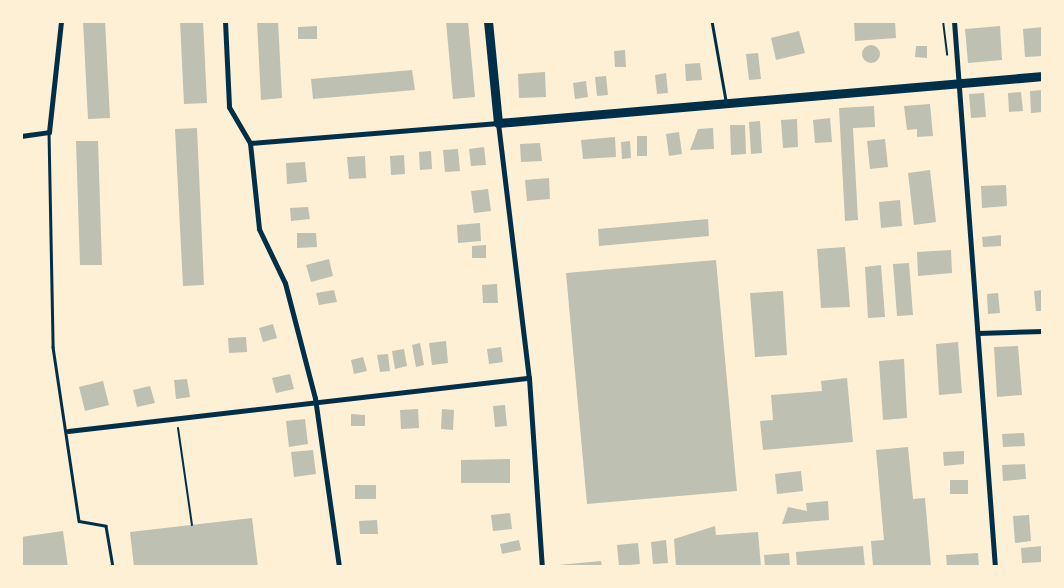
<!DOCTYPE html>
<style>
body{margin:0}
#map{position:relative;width:1064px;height:588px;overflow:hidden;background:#fdf0d5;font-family:Roboto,sans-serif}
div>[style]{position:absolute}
.building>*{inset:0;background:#bec0b2}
.round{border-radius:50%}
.path>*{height:2px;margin:-1px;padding:0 1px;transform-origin:1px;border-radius:1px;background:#003049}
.service>*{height:2.5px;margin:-1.25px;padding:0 1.25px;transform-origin:1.25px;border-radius:1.25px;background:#003049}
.minor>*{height:5px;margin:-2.5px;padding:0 2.5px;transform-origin:2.5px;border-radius:2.5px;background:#003049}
.primary>*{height:9px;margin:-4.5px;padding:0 4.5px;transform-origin:4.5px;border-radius:4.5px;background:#003049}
span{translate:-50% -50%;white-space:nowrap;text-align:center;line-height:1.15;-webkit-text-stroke:6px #fdf0d5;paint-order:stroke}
.frame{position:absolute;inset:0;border:23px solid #fdf0d5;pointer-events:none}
</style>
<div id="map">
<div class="building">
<i style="clip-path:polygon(83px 21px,105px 21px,110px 118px,88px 119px)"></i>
<i style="clip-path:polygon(180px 21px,203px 21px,207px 103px,184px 104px)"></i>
<i style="clip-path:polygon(257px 21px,278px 21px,282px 98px,261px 100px)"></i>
<i style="clip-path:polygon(446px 21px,468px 21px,475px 97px,453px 99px)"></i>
<i style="clip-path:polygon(854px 21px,895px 21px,896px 38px,855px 41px)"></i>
<i style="clip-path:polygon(317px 26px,317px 39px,298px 39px,298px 27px)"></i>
<i style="clip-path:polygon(1000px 26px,1002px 60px,968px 63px,965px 29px)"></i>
<i style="clip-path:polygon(1043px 27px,1043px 56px,1025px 57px,1023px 29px)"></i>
<i style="clip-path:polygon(799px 31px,805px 53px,776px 60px,771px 38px)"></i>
<i class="round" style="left:862px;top:45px;width:18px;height:18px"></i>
<i style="clip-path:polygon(916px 46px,927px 46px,927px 58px,915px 57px)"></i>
<i style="clip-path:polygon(625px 50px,626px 67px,615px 67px,614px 51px)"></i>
<i style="clip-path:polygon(758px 53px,761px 79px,749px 80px,746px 54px)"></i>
<i style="clip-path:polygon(700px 63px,702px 80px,686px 81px,685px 64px)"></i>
<i style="clip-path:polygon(412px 70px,415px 90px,313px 99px,311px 79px)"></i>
<i style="clip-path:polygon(545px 72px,546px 97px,519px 98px,518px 74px)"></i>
<i style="clip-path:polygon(666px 73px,668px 93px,657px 94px,655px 75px)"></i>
<i style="clip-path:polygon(606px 76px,608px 95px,597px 96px,595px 77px)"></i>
<i style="clip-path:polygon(586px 81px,588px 97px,575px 99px,573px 83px)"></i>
<i style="clip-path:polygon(1043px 90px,1043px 112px,1031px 113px,1030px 91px)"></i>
<i style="clip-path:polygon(1021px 92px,1023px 111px,1009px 112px,1008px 93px)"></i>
<i style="clip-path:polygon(984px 93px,986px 117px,971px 118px,969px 94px)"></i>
<i style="clip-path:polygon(930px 104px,933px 136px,917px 137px,917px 129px,907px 130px,904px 106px)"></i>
<i style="clip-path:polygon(874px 106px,875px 127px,853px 128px,858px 220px,845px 221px,839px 108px)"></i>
<i style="clip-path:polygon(830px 118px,832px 142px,815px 143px,813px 120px)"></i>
<i style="clip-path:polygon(797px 119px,798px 147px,783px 148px,781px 120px)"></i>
<i style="clip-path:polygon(760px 121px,762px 153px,751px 154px,749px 122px)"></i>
<i style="clip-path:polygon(730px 125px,745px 125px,746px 154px,731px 155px)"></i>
<i style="clip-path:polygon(197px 128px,204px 285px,183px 286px,175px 129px)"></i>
<i style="clip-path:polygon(713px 128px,714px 149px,690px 150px,698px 129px)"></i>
<i style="clip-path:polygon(679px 132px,682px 154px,669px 156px,666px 134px)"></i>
<i style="clip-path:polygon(637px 136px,647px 136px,647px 156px,637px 156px)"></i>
<i style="clip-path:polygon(615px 137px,616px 157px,583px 159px,581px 140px)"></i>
<i style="clip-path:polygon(885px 139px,888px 167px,870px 169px,867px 141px)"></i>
<i style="clip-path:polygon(76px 141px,98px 141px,102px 265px,80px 265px)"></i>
<i style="clip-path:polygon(630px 141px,631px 158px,622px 159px,621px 142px)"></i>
<i style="clip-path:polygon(540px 143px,542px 161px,521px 162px,520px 144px)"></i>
<i style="clip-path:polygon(484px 147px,486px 165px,471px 166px,469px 149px)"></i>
<i style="clip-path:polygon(458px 149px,460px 171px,445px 172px,443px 150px)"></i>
<i style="clip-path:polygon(431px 151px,432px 169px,420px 170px,419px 152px)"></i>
<i style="clip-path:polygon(404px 155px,405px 174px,391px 175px,390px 156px)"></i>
<i style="clip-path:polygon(365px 156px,366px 178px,349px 179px,347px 157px)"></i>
<i style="clip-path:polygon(305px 162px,307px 182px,287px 184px,286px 163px)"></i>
<i style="clip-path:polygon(930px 170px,936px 222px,914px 225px,908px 173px)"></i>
<i style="clip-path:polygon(549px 178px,550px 199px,527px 201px,525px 180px)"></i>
<i style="clip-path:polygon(1006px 185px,1007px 206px,982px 208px,981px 186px)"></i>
<i style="clip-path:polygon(488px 189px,491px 211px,474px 213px,471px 191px)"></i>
<i style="clip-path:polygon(900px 200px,902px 226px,881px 228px,879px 202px)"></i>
<i style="clip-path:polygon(308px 207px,310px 219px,291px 221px,290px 208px)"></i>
<i style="clip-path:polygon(708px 219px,709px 236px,599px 246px,598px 229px)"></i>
<i style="clip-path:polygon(480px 223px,481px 241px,458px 243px,457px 225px)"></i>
<i style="clip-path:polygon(297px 233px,316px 233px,317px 247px,297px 248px)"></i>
<i style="clip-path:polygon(1001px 235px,1001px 246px,983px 247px,982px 237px)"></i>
<i style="clip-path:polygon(486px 245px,486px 258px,472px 258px,472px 246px)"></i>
<i style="clip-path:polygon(845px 247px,850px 307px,821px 308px,817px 249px)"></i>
<i style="clip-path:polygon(951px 250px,952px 273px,918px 276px,917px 252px)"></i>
<i style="clip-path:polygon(329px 259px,333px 276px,311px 282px,306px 265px)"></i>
<i style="clip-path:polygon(716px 260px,737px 491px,587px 504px,566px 273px)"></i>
<i style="clip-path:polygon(909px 263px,913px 315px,897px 316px,893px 264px)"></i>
<i style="clip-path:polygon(881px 265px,885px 317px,868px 318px,865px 267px)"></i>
<i style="clip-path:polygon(497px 284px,498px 303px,483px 303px,482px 285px)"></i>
<i style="clip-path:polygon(334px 290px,337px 302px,319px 305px,316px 293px)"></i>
<i style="clip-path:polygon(1043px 290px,1043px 311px,1036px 311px,1034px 291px)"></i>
<i style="clip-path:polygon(783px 291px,787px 355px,755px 357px,750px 293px)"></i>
<i style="clip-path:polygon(998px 293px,1000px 313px,988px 314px,987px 294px)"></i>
<i style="clip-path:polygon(273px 324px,277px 338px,263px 342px,259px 328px)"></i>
<i style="clip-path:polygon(246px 337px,247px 352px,229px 353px,228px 338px)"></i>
<i style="clip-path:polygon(446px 341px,448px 363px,432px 365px,429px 343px)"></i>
<i style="clip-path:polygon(958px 342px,962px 393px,939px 395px,936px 344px)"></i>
<i style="clip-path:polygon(420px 343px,424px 365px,416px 367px,412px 345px)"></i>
<i style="clip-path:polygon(1018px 346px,1022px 395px,997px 397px,994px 347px)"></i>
<i style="clip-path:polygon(501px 347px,503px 362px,489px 364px,487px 349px)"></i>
<i style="clip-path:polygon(404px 349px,407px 366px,395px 369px,392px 351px)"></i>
<i style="clip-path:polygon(388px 354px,390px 371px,380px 372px,377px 355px)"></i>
<i style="clip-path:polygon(363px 357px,367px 371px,354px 374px,351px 360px)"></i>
<i style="clip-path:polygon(904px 359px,907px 418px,883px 420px,879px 361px)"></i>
<i style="clip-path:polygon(290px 374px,294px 389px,276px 393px,272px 378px)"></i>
<i style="clip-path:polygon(847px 378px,853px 442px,763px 450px,760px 421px,773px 420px,771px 395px,822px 391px,821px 381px)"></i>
<i style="clip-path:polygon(187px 379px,190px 397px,176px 399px,174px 380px)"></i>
<i style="clip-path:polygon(103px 381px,109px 405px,85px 411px,79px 387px)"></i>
<i style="clip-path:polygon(150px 386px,155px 403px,137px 407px,133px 390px)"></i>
<i style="clip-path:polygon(505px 405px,507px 426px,495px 427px,493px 406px)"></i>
<i style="clip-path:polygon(418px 409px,419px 428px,401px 429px,400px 410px)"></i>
<i style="clip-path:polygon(442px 409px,454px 410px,453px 430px,441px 429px)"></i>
<i style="clip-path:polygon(351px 414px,365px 415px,365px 426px,351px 426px)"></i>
<i style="clip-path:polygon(305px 419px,308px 444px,289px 447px,286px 421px)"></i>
<i style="clip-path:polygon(1024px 433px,1025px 446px,1003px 447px,1002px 434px)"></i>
<i style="clip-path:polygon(908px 447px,913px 499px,925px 498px,931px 567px,873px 567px,871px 541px,884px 540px,876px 450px)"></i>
<i style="clip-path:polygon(313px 450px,316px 474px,294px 477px,291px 452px)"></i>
<i style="clip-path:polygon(964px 451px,964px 464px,944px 466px,943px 452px)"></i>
<i style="clip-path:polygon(510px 459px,510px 483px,461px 483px,461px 460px)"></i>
<i style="clip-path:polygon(1025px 464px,1026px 479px,1003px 481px,1002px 465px)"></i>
<i style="clip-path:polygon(801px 471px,803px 491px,777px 494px,775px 474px)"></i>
<i style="clip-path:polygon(950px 480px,968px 480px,968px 494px,950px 494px)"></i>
<i style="clip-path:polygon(355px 485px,376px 485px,376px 499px,355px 499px)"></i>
<i style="clip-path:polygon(828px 501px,829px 520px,782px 524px,788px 507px,807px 511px,806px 503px)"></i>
<i style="clip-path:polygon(510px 513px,512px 529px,493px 531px,491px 515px)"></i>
<i style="clip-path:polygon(1029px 515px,1031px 541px,1015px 543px,1013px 516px)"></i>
<i style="clip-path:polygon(252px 518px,258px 567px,134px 567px,130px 532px)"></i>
<i style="clip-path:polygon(377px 520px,378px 534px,360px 534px,359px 521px)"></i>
<i style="clip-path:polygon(715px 526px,716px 535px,758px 532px,761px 567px,676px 567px,674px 539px)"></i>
<i style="clip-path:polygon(63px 531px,68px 567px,22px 567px,21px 537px)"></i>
<i style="clip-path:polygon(519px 540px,521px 550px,502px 554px,500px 544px)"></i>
<i style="clip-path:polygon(666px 540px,668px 563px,653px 564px,651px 542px)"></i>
<i style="clip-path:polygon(638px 543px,640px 564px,619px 566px,617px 545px)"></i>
<i style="clip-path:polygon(863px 546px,865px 567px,797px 567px,796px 552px)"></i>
<i style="clip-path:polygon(1042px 546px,1043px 562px,1022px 563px,1021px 548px)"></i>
<i style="clip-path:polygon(789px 553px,790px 567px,765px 567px,764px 555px)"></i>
<i style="clip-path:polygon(978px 553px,979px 567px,947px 567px,946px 555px)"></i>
<i style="clip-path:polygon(601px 561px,602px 567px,558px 567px,558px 565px)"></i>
</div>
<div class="path">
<i style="left:943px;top:21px;width:34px;rotate:83deg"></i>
<i style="left:178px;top:428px;width:98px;rotate:81.8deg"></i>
</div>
<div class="service">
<i style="left:712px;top:21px;width:80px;rotate:80deg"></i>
<i style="left:49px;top:132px;width:215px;rotate:88.9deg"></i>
<i style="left:53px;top:347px;width:176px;rotate:81.5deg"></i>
<i style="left:79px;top:521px;width:27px;rotate:10deg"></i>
<i style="left:106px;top:526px;width:42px;rotate:80.3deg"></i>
</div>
<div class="minor">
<i style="left:225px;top:21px;width:86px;rotate:87.3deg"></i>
<i style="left:229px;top:107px;width:42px;rotate:59.7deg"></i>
<i style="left:250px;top:143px;width:86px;rotate:84deg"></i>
<i style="left:259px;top:229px;width:60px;rotate:64.3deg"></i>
<i style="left:285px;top:283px;width:119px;rotate:75.4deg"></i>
<i style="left:315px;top:398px;width:171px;rotate:81.9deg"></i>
<i style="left:954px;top:21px;width:548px;rotate:85.71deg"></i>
<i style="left:21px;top:136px;width:28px;rotate:-8deg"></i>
<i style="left:49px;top:132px;width:112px;rotate:-83.8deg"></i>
<i style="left:250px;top:143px;width:249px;rotate:-4.6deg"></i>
<i style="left:498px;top:123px;width:257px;rotate:83.1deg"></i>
<i style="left:529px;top:378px;width:189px;rotate:86.1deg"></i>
<i style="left:978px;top:333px;width:65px;rotate:-1.8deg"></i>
<i style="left:68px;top:431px;width:464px;rotate:-6.6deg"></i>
</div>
<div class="primary">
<i style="left:488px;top:21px;width:102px;rotate:84.4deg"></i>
<i style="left:498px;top:123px;width:547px;rotate:-4.93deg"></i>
</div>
<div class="frame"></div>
</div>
